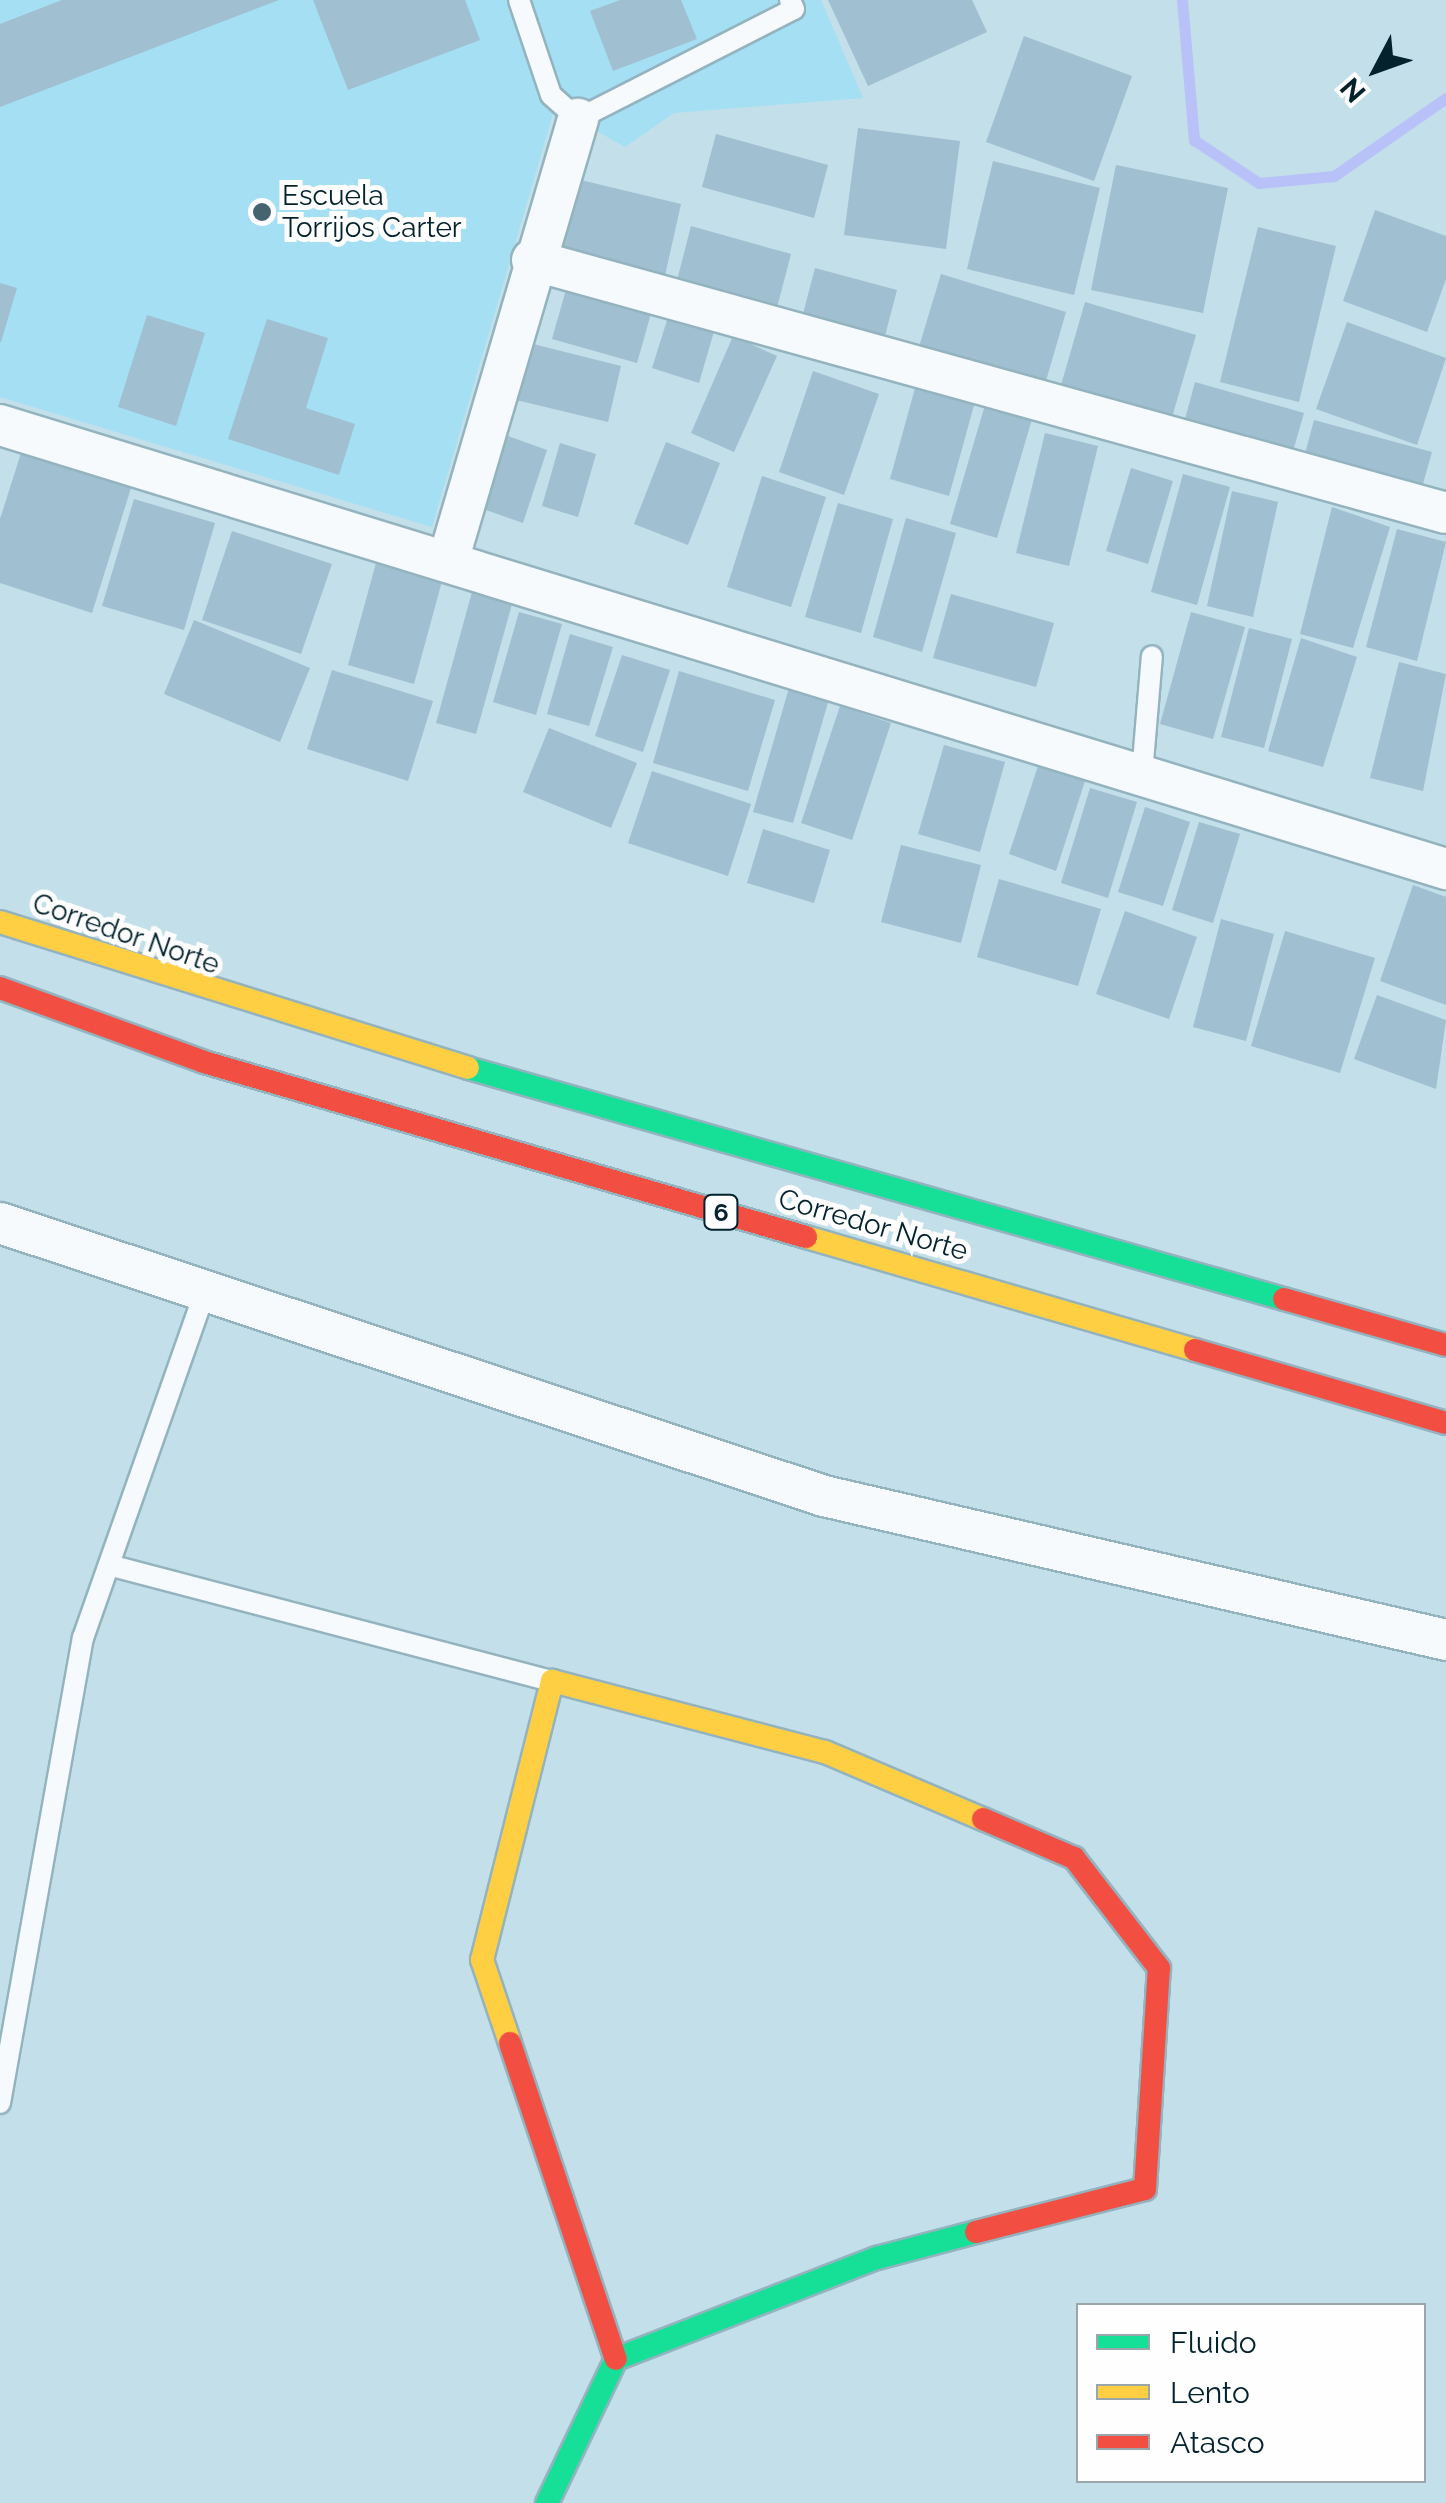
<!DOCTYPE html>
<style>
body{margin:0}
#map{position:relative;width:1446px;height:2503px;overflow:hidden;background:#c2dfea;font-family:Raleway,sans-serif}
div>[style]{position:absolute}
.built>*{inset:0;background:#a5dff4}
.stream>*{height:11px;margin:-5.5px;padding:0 5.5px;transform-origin:5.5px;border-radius:5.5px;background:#b8c1f8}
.building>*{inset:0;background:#a0bfd0}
.roads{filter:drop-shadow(2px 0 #93b3bf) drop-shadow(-2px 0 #93b3bf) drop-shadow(0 2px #93b3bf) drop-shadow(0 -2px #93b3bf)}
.lane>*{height:20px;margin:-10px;padding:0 10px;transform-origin:10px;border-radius:10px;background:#f6fafc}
.street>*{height:40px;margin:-20px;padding:0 20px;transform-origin:20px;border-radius:20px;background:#f6fafc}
.fast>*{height:22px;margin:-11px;padding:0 11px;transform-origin:11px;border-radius:11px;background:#16e098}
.slow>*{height:22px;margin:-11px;padding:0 11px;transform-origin:11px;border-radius:11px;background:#ffcf43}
.jam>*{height:22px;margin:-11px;padding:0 11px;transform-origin:11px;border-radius:11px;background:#f24e42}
.dots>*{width:28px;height:28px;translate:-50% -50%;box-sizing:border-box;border:5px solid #fefefe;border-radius:50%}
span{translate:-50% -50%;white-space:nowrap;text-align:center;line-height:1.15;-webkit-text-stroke:10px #fefefe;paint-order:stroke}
.shield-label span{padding:2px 8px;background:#fefefe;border:2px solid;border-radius:8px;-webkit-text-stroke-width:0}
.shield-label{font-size:25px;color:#03222d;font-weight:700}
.poi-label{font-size:28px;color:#03222d}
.left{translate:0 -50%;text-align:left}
.street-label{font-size:28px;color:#03222d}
.legend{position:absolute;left:1076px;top:2303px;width:350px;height:180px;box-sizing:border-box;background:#fefefe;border:2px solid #9aa6aa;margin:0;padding:12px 18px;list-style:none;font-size:30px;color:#03222d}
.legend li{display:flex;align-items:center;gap:20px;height:50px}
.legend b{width:50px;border:2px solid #9aa6aa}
.north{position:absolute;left:1326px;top:20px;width:100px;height:100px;-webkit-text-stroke:8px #fefefe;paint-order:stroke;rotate:229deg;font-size:28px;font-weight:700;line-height:40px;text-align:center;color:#03222d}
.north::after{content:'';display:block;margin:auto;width:35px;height:45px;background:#03222d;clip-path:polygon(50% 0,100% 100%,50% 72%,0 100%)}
</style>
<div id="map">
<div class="built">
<i style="clip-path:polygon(0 0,821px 0,863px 98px,674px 113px,625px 147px,555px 107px,432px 527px,0 397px)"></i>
</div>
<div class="stream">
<i style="left:1182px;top:0;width:141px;rotate:85.1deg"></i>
<i style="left:1194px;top:140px;width:78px;rotate:33.5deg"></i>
<i style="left:1259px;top:183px;width:75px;rotate:-5.3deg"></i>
<i style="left:1334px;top:176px;width:136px;rotate:-34.9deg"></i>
</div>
<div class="building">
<i style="clip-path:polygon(62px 0,279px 0,0 107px,0 24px)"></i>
<i style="clip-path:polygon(313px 0,465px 0,480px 40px,348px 90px)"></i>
<i style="clip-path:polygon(620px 0,681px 0,697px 39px,613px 71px,590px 11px)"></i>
<i style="clip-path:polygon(828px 0,972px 0,987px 32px,868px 86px)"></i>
<i style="clip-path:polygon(1024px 36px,1132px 76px,1094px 181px,986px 142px)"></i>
<i style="clip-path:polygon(858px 128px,960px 141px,946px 249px,844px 235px)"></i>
<i style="clip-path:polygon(716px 134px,828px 165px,814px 218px,702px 187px)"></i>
<i style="clip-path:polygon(993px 161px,1100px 188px,1074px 295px,967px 269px)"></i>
<i style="clip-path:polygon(1116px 165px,1228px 188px,1203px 313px,1091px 290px)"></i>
<i style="clip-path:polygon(568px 177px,681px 204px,664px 280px,551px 254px)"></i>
<i style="clip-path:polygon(1375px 210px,1446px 236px,1446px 279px,1427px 332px,1343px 301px)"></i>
<i style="clip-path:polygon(691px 226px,791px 254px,774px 319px,674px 292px)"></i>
<i style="clip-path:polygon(1258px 227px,1336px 246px,1299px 402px,1220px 382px)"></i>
<i style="clip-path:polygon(815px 268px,897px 290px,881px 351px,799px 329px)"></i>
<i style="clip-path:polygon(941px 274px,1066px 312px,1041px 398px,915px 360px)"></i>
<i style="clip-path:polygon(0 283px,17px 288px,1px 342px,0 342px)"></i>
<i style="clip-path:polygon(567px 286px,652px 310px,637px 363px,552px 339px)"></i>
<i style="clip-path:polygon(1085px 302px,1196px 335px,1168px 431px,1057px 399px)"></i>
<i style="clip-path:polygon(669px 314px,715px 328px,699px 383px,652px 368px)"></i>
<i style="clip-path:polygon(147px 315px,205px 333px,176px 426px,118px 407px)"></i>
<i style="clip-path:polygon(267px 319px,328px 338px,306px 408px,355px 424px,339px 475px,228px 439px)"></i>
<i style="clip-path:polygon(1347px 322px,1446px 358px,1417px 445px,1316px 409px)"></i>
<i style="clip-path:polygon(733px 336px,777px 356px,734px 452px,691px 433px)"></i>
<i style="clip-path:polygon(529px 343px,621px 366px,608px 422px,516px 400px)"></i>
<i style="clip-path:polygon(920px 370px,979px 387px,949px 496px,890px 479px)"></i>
<i style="clip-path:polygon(813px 371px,879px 394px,844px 495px,779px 472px)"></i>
<i style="clip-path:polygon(1195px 382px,1304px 413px,1289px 465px,1181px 434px)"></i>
<i style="clip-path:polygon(985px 405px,1032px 419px,997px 538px,950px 524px)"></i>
<i style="clip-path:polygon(1314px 420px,1432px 452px,1419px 498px,1302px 465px)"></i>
<i style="clip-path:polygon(500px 433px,547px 450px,523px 523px,475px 506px)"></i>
<i style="clip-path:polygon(1045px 433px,1098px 446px,1069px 566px,1016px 553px)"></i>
<i style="clip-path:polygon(666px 442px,720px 463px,688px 545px,634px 524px)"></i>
<i style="clip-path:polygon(560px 443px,596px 454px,578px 517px,542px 506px)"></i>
<i style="clip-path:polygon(21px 453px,131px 488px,92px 613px,0 583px,0 519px)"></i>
<i style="clip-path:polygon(1131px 468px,1173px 481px,1148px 564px,1106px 551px)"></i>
<i style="clip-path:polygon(1183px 474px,1230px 487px,1197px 605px,1151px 592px)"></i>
<i style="clip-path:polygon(762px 476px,826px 497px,791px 607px,727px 587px)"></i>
<i style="clip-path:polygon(1232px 491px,1278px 502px,1253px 617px,1207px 606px)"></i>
<i style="clip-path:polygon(134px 499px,215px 523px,184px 630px,102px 606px)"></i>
<i style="clip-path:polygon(838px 503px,893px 519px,861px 633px,805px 617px)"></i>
<i style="clip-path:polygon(1332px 507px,1390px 527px,1353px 648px,1300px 634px)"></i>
<i style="clip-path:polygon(906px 518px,956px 533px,922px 652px,873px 637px)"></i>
<i style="clip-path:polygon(1397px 529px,1446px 542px,1417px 661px,1366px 647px)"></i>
<i style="clip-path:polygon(232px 531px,332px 564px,301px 654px,202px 620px)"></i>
<i style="clip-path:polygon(376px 563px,442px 581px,414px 684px,348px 665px)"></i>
<i style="clip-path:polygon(472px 592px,512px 604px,476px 734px,436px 723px)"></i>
<i style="clip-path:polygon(951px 594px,1054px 623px,1036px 687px,933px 658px)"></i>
<i style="clip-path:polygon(519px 612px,562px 624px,536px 715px,493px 702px)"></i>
<i style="clip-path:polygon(1191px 612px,1245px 627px,1213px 739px,1160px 724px)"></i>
<i style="clip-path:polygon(194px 620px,310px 668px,280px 742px,164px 694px)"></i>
<i style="clip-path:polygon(1249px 628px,1292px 639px,1264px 748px,1221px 737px)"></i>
<i style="clip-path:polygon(570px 634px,613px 647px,589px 726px,547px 714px)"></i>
<i style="clip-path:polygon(1301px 638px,1357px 657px,1323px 767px,1268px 751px)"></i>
<i style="clip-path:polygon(622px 655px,670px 670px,643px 752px,595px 736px)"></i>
<i style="clip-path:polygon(1399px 662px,1446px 674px,1423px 791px,1370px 778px)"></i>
<i style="clip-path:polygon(332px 670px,433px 701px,408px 781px,307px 749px)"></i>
<i style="clip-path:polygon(679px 671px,775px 700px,748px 791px,653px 763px)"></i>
<i style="clip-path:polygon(789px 688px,829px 699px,793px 823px,753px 812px)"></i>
<i style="clip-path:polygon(840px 706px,891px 723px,852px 840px,801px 823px)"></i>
<i style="clip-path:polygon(549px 728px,637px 763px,611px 828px,523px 792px)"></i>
<i style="clip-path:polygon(944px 745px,1005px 762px,980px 852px,918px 834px)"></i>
<i style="clip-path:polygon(1038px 766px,1085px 781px,1056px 871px,1009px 854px)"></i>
<i style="clip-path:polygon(652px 771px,751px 804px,728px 876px,628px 843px)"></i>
<i style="clip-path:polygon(1090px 788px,1137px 802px,1108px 898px,1061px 883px)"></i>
<i style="clip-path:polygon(1145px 807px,1190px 822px,1163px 906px,1118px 892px)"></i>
<i style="clip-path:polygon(1199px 822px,1240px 834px,1213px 923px,1172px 910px)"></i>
<i style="clip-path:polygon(763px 829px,830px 850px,814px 903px,747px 883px)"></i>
<i style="clip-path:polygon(901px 845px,981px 865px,961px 943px,881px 922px)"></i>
<i style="clip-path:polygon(999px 879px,1101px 909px,1078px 986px,977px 957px)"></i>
<i style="clip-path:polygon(1413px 885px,1446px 897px,1446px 1005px,1380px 981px)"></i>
<i style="clip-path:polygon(1125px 911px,1197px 937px,1169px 1019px,1096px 994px)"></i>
<i style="clip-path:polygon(1221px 919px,1274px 934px,1246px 1041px,1193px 1027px)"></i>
<i style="clip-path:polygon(1285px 931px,1375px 958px,1340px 1073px,1251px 1046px)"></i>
<i style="clip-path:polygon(1377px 995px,1446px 1020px,1436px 1089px,1354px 1059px)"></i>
</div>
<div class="roads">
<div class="lane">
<i style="left:519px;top:0;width:100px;rotate:71.4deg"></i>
<i style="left:551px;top:95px;width:36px;rotate:42deg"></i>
<i style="left:578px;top:119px;width:242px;rotate:-27deg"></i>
<i style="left:794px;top:9px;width:10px;rotate:-114deg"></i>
<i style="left:1142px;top:774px;width:118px;rotate:-85.2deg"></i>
<i style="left:109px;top:1565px;width:458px;rotate:14.7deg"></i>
<i style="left:0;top:2103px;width:472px;rotate:-79.9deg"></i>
<i style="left:83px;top:1638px;width:371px;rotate:-70.6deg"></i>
</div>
<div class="street">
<i style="left:532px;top:260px;width:948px;rotate:15.47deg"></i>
<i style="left:0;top:425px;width:1513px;rotate:17.07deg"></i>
<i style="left:448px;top:561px;width:461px;rotate:-73.6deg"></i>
<i style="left:0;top:1223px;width:868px;rotate:18.33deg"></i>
<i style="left:824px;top:1496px;width:638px;rotate:13.03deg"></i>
</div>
<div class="fast">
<i style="left:468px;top:1068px;width:848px;rotate:15.81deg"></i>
<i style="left:547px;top:2503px;width:160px;rotate:-64.4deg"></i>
<i style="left:616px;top:2359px;width:280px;rotate:-21.2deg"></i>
<i style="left:877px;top:2258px;width:102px;rotate:-14.7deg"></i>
</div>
<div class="slow">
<i style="left:0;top:922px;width:490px;rotate:17.3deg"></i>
<i style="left:806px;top:1237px;width:405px;rotate:16.2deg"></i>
<i style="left:510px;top:2043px;width:88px;rotate:-108.6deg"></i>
<i style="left:482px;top:1960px;width:288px;rotate:-75.9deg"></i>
<i style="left:552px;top:1681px;width:282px;rotate:14.6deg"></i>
<i style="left:825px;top:1752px;width:172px;rotate:23deg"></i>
</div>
<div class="jam">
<i style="left:0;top:988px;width:217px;rotate:19.9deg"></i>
<i style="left:204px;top:1062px;width:627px;rotate:16.21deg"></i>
<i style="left:1284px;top:1299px;width:168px;rotate:15.9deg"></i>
<i style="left:1195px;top:1350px;width:261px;rotate:16.2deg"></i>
<i style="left:510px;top:2043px;width:333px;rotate:71.5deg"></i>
<i style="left:976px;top:2232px;width:174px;rotate:-14.3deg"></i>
<i style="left:1145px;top:2189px;width:221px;rotate:-86.4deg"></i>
<i style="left:1159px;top:1968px;width:139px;rotate:-127.7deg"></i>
<i style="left:1074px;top:1858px;width:99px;rotate:-156.8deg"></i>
</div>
</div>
<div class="dots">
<i style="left:262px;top:212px;background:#46646f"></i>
</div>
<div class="shield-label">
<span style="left:721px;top:1212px">6</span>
</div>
<div class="poi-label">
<span class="left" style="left:282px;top:212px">Escuela<br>Torrijos Carter</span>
</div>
<div class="street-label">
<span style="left:126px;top:934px;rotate:19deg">Corredor Norte</span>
<span style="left:873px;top:1225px;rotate:16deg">Corredor Norte</span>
</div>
<ul class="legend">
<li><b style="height:12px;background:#16e098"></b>Fluido</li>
<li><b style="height:12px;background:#ffcf43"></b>Lento</li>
<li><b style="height:12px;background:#f24e42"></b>Atasco</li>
</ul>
<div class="north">N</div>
</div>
